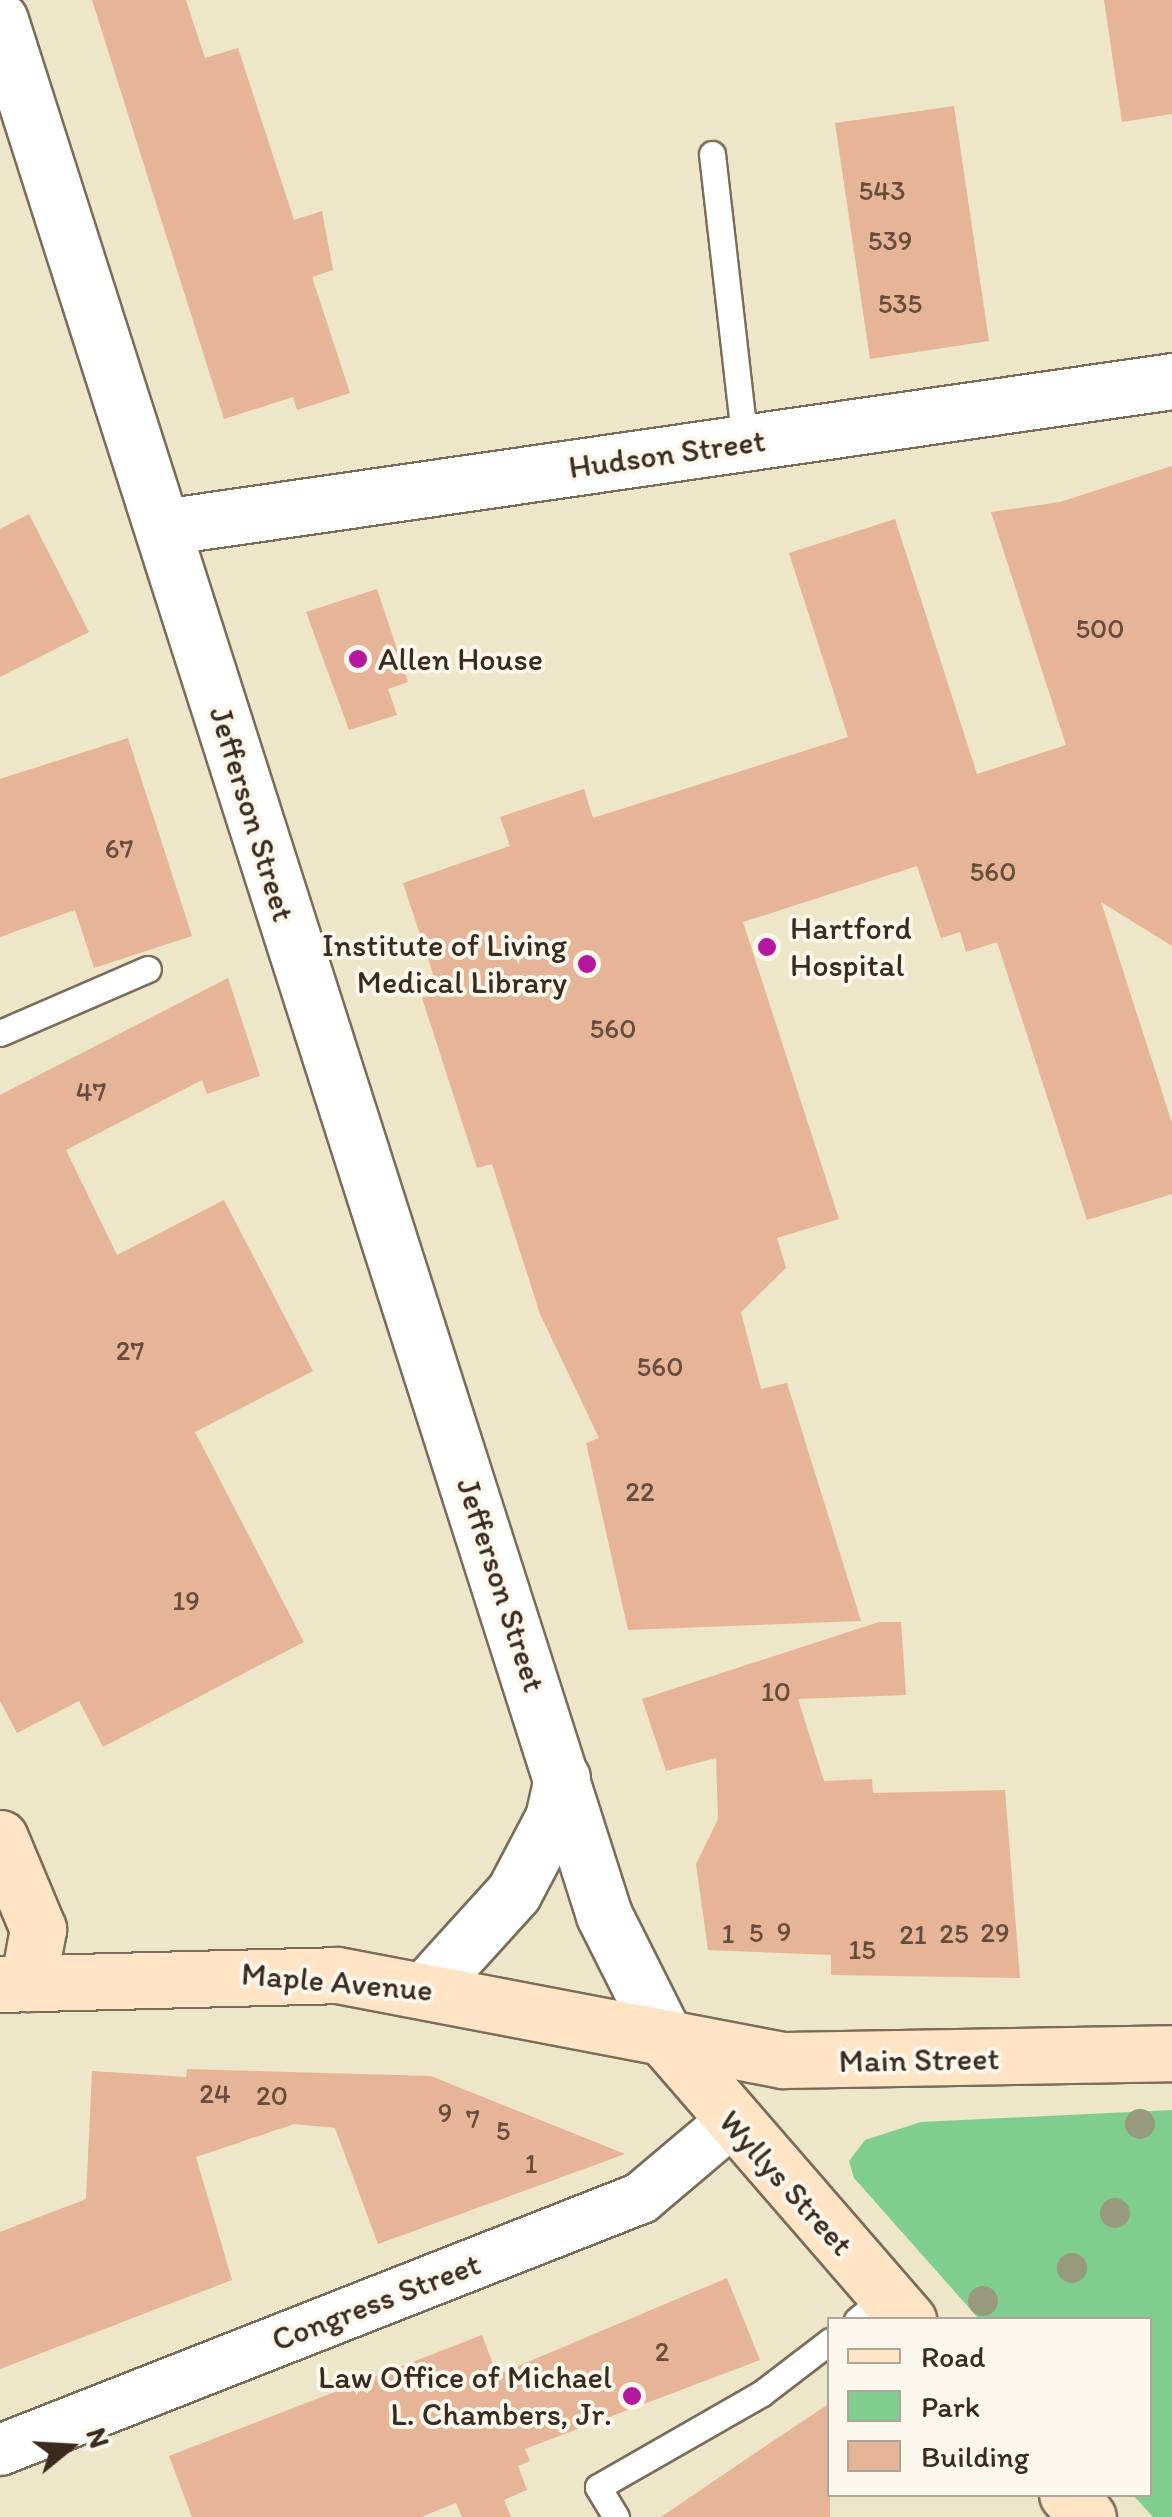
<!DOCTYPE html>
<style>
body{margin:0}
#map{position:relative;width:1172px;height:2517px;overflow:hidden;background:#eee6c9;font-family:Itim,sans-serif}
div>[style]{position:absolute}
.green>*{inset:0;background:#80ce8d}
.building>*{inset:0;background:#e6b497}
.roads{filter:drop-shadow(2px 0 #7a6c5a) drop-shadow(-2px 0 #7a6c5a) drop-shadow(0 2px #7a6c5a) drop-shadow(0 -2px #7a6c5a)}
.service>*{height:25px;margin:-12.5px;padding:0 12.5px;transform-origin:12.5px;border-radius:12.5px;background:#fff}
.minor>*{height:50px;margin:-25px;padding:0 25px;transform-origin:25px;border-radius:25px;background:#fff}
.tertiary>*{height:55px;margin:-27.5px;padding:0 27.5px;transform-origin:27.5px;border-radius:27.5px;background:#fff}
.secondary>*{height:55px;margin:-27.5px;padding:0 27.5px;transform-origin:27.5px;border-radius:27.5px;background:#ffe4c6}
.trees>*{width:30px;height:30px;margin:-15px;border-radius:50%;background:#979a7d}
.dots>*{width:28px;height:28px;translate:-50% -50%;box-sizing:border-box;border:5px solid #fbf7ec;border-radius:50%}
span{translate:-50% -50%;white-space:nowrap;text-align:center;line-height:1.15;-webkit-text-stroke:8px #fbf7ec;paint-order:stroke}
.number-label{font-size:28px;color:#664c3c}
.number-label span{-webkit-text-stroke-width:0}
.street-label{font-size:32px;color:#3b2a1e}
.poi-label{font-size:32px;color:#3b2a1e}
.left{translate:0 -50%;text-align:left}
.right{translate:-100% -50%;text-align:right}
.legend{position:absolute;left:827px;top:2317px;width:325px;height:180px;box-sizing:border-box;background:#fbf7ec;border:2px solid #aea59a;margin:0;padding:12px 18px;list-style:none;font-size:30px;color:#3b2a1e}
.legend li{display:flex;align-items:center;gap:20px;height:50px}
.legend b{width:50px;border:2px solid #aea59a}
.north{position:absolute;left:20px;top:2397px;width:100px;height:100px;-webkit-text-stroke:8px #fbf7ec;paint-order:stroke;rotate:72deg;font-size:28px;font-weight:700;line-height:40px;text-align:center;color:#3b2a1e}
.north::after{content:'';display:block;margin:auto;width:35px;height:45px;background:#3b2a1e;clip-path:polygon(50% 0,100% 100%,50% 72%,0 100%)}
</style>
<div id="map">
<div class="green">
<i style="clip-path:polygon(1172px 2110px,1172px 2517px,1153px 2517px,1133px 2495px,1150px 2494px,1150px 2320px,979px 2319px,854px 2178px,849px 2161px,865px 2140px,921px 2122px)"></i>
</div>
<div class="building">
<i style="clip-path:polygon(92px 0,186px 0,205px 58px,238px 48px,294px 220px,322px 211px,333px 270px,312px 277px,350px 393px,297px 410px,293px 397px,224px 419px)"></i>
<i style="clip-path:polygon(1104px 0,1172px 0,1172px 114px,1122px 122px)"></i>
<i style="clip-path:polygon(954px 106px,989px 341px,870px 359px,835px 123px)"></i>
<i style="clip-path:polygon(1172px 466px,1172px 946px,1101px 902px,1172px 1123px,1172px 1194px,1087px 1220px,997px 942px,966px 952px,960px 932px,941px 938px,917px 866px,743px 922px,839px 1219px,777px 1238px,786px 1268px,741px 1312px,761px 1389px,787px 1383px,861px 1621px,628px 1630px,586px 1443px,599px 1438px,540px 1314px,492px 1164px,477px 1168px,422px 998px,439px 992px,403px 883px,510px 846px,500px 817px,584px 789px,593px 818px,848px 737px,789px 553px,895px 519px,977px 774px,1066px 745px,991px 512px,1060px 502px)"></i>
<i style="clip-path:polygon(29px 514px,89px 632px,0 677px,0 529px)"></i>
<i style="clip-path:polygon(377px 589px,408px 682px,388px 689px,397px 715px,349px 730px,306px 612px)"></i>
<i style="clip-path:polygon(128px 738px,192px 936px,94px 968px,75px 910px,0 937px,0 779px)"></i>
<i style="clip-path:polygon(228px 978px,260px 1076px,207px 1094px,202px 1080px,66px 1150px,117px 1255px,224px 1200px,313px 1371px,195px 1432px,304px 1642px,103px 1747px,79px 1701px,17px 1733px,0 1701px,0 1095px)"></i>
<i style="clip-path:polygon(879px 1622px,901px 1622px,906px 1695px,798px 1699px,824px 1781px,872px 1779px,873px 1793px,1005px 1790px,1020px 1978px,831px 1975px,831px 1955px,708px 1950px,696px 1864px,718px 1819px,716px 1758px,666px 1771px,642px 1699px)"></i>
<i style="clip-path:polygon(187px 2069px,431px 2076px,625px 2154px,378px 2244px,335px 2128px,294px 2124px,196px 2157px,232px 2280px,0 2369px,0 2232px,86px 2199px,92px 2071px,186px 2077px)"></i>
<i style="clip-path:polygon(727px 2278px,760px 2360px,525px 2449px,530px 2461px,518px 2466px,527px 2490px,504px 2500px,511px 2517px,462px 2517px,456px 2503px,421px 2517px,192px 2517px,169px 2456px,482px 2335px,497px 2375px)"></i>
<i style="clip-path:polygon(830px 2403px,830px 2517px,661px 2517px,770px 2443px)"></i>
</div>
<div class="roads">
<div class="service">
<i style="left:712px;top:154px;width:291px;rotate:83.5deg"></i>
<i style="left:0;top:1033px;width:161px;rotate:-23.4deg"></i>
<i style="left:857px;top:2320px;width:38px;rotate:-39deg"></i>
<i style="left:616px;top:2517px;width:35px;rotate:-121deg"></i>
<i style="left:598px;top:2487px;width:189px;rotate:-29.8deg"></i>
<i style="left:762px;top:2393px;width:86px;rotate:-37.4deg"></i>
</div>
<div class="minor">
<i style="left:0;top:2450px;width:689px;rotate:-21.46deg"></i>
<i style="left:641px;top:2198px;width:118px;rotate:-40.2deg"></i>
</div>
<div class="tertiary">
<i style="left:0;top:20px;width:1989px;rotate:72.32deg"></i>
<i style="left:604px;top:1915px;width:143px;rotate:63.4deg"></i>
<i style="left:163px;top:527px;width:1020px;rotate:-8.23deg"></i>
<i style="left:428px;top:1987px;width:128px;rotate:-47.8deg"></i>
<i style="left:514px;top:1892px;width:84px;rotate:-62.2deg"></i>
<i style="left:553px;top:1818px;width:41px;rotate:-77.3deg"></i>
</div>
<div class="secondary">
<i style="left:0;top:1838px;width:99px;rotate:67.3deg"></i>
<i style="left:38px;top:1929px;width:55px;rotate:100.5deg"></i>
<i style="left:0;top:1984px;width:337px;rotate:-1.5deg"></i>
<i style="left:337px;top:1975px;width:454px;rotate:10.8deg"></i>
<i style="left:783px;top:2060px;width:389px;rotate:-1deg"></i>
<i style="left:668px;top:2043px;width:367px;rotate:49.1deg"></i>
<i style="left:1067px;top:2494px;width:31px;rotate:48deg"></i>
</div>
</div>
<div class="trees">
<i style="left:1140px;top:2124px"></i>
<i style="left:1115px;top:2213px"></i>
<i style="left:1072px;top:2268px"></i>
<i style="left:983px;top:2301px"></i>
</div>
<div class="dots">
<i style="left:358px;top:659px;background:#b5179e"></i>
<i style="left:767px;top:947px;background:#b5179e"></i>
<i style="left:587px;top:964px;background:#b5179e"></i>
<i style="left:632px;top:2396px;background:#b5179e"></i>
</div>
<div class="number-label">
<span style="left:882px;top:190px">543</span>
<span style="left:890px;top:240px">539</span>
<span style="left:900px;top:303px">535</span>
<span style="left:1100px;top:628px">500</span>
<span style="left:119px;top:848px">67</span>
<span style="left:993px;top:871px">560</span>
<span style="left:613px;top:1028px">560</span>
<span style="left:91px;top:1091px">47</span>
<span style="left:130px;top:1350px">27</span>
<span style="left:660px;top:1366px">560</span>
<span style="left:640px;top:1491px">22</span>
<span style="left:186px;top:1600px">19</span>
<span style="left:776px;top:1691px">10</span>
<span style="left:784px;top:1931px">9</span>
<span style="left:756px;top:1932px">5</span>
<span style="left:995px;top:1932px">29</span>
<span style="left:728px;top:1933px">1</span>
<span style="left:954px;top:1933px">25</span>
<span style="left:913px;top:1934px">21</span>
<span style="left:862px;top:1949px">15</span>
<span style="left:215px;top:2093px">24</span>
<span style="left:272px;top:2095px">20</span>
<span style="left:445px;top:2112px">9</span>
<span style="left:473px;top:2118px">7</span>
<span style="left:503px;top:2130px">5</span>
<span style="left:531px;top:2163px">1</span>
<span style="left:662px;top:2351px">2</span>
</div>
<div class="street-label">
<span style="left:667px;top:454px;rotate:-8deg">Hudson Street</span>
<span style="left:252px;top:814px;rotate:73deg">Jefferson Street</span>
<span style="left:501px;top:1585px;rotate:72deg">Jefferson Street</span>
<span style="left:337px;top:1982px;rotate:5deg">Maple Avenue</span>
<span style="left:919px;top:2060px;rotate:-1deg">Main Street</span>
<span style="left:786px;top:2183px;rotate:48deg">Wyllys Street</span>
<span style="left:376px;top:2302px;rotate:-21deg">Congress Street</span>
</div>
<div class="poi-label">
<span class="left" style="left:378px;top:659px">Allen House</span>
<span class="left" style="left:790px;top:947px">Hartford<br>Hospital</span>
<span class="right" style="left:567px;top:964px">Institute of Living<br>Medical Library</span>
<span class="right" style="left:612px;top:2396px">Law Office of Michael<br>L. Chambers, Jr.</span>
</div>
<ul class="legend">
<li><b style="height:12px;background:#ffe4c6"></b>Road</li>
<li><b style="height:28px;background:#80ce8d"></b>Park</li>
<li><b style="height:28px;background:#e6b497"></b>Building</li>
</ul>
<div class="north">N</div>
</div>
